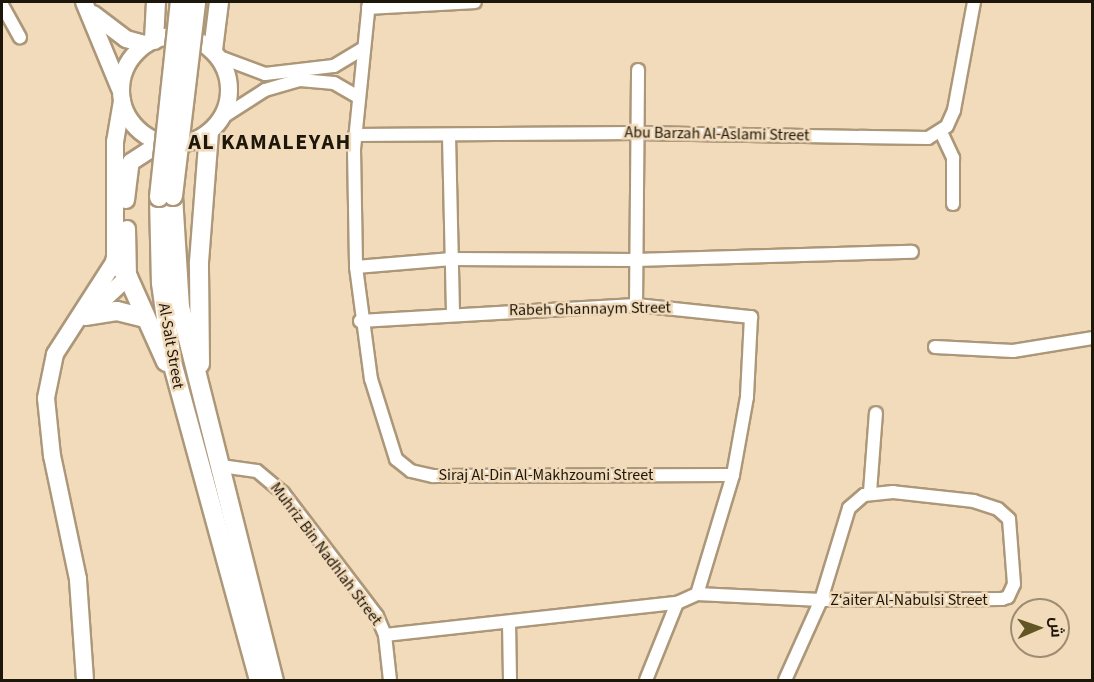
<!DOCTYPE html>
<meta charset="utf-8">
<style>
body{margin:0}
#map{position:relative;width:1094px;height:682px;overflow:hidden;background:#f2dbbb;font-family:"Source Sans 3",Cairo,sans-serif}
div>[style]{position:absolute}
.roads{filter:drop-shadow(2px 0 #ac9779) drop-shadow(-2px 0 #ac9779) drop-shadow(0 2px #ac9779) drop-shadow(0 -2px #ac9779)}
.street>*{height:12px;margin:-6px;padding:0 6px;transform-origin:6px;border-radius:6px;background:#fff}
.secondary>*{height:16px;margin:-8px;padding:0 8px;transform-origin:8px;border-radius:8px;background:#fff}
.secondary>.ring{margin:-8px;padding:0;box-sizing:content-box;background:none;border:16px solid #fff;border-radius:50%}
.primary>*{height:18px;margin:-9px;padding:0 9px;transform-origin:9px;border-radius:9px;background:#fff}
.bridges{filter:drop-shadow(2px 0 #ac9779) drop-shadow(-2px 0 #ac9779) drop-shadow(0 2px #ac9779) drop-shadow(0 -2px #ac9779)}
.primary-bridge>*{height:18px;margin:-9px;padding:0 9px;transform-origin:9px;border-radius:9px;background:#fff}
span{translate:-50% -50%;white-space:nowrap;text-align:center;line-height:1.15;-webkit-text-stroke:5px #f2dbbb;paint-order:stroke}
.street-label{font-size:16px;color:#1d160a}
.district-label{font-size:22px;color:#1d160a;font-weight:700;letter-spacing:1.5px}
.frame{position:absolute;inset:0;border:3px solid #1d160a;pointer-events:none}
.north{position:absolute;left:1010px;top:598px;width:60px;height:60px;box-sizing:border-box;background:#f2dbbb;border:2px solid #9d8c74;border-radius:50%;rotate:88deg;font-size:16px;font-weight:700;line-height:24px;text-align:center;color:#1d160a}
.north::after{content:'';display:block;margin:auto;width:21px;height:27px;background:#625724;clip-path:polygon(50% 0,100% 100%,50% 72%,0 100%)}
</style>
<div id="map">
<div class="roads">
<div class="street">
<i style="left:369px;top:2px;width:148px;rotate:95.8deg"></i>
<i style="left:354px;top:149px;width:118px;rotate:89deg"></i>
<i style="left:356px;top:267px;width:113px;rotate:82.4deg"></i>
<i style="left:371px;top:379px;width:84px;rotate:72.6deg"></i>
<i style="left:396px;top:459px;width:19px;rotate:39deg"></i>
<i style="left:411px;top:471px;width:23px;rotate:13deg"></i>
<i style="left:433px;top:476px;width:300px;rotate:-0.2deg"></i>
<i style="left:2px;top:5px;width:37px;rotate:61deg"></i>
<i style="left:368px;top:8px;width:107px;rotate:-3.2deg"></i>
<i style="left:217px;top:56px;width:51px;rotate:20.6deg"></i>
<i style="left:265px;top:74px;width:69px;rotate:-6.6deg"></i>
<i style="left:334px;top:66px;width:33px;rotate:-31deg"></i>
<i style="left:223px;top:117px;width:50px;rotate:-32.7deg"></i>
<i style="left:265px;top:90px;width:36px;rotate:-16deg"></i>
<i style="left:300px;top:80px;width:34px;rotate:5deg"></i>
<i style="left:334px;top:83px;width:28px;rotate:30deg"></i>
<i style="left:941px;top:132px;width:29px;rotate:65deg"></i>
<i style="left:953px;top:158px;width:46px;rotate:90deg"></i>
<i style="left:355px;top:135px;width:281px;rotate:-0.4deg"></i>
<i style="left:636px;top:133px;width:292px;rotate:1deg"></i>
<i style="left:928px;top:138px;width:22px;rotate:-32deg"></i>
<i style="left:947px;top:126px;width:17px;rotate:-66deg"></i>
<i style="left:954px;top:110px;width:110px;rotate:-79.5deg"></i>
<i style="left:449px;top:136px;width:176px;rotate:88.7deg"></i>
<i style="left:356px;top:267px;width:96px;rotate:-4.8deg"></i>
<i style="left:452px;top:259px;width:183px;rotate:0.3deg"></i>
<i style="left:635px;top:260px;width:277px;rotate:-1.7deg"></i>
<i style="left:636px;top:305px;width:235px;rotate:-89.5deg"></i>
<i style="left:360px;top:321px;width:276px;rotate:-3.3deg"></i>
<i style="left:636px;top:305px;width:116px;rotate:6deg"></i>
<i style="left:751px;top:317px;width:80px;rotate:92.9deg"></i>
<i style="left:747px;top:397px;width:79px;rotate:100.2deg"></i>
<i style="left:733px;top:475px;width:124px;rotate:106.8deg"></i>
<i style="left:935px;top:347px;width:78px;rotate:2.9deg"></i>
<i style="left:1013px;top:351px;width:80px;rotate:-9.3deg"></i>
<i style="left:221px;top:466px;width:36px;rotate:8deg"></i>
<i style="left:257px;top:471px;width:34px;rotate:40deg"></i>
<i style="left:283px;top:493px;width:155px;rotate:52.6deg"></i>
<i style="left:377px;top:616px;width:21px;rotate:67deg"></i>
<i style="left:385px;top:635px;width:45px;rotate:83.7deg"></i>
<i style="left:870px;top:492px;width:79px;rotate:-85.7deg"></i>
<i style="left:509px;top:622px;width:58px;rotate:89deg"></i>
<i style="left:385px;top:635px;width:294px;rotate:-6.3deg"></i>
<i style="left:677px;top:603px;width:22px;rotate:-24deg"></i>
<i style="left:697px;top:594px;width:124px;rotate:2.8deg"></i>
<i style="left:821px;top:600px;width:181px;rotate:-0.3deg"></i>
<i style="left:1002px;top:599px;width:6px;rotate:-18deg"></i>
<i style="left:1008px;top:597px;width:14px;rotate:-65deg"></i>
<i style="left:1014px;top:584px;width:65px;rotate:-94.4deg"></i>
<i style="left:1009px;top:519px;width:15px;rotate:-138deg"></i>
<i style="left:998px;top:509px;width:25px;rotate:-162deg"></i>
<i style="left:974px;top:501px;width:81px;rotate:-173.7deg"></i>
<i style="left:893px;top:492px;width:29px;rotate:174deg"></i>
<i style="left:864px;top:495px;width:20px;rotate:139deg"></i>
<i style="left:849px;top:508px;width:96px;rotate:106.9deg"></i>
<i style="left:821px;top:600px;width:88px;rotate:114.2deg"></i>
<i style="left:646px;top:680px;width:83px;rotate:-68.1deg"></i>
</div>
<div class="secondary">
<i style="left:84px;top:2px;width:94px;rotate:67.5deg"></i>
<i style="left:93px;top:14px;width:41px;rotate:37.1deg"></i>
<i style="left:126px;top:39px;width:20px;rotate:15deg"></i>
<i class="ring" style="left:121px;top:36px;width:92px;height:92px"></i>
<i style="left:126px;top:200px;width:38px;rotate:-83deg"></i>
<i style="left:131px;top:162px;width:35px;rotate:-33deg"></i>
<i style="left:86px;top:316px;width:57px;rotate:-42.9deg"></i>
<i style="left:128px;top:277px;width:48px;rotate:-91.2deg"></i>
<i style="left:85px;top:680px;width:101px;rotate:-94deg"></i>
<i style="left:78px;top:579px;width:126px;rotate:-101.9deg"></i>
<i style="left:52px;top:456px;width:58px;rotate:-95.9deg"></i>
<i style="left:46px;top:398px;width:45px;rotate:-78.4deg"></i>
<i style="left:55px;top:354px;width:111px;rotate:-57.2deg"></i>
<i style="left:115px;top:261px;width:119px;rotate:-90deg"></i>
<i style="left:115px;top:142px;width:42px;rotate:-80.3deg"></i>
</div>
<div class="primary">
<i style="left:154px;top:40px;width:38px;rotate:-87deg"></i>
<i style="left:213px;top:50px;width:48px;rotate:-82.9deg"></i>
<i style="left:173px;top:196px;width:111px;rotate:86.4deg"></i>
<i style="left:180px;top:307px;width:385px;rotate:75.9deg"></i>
<i style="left:159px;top:197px;width:86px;rotate:88.7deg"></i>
<i style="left:161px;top:283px;width:80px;rotate:82.1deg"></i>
<i style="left:172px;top:362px;width:330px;rotate:74.7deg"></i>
<i style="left:115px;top:261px;width:21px;rotate:51deg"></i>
<i style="left:128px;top:277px;width:93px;rotate:65.9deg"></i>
<i style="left:85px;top:316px;width:32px;rotate:-9deg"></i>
<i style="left:117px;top:311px;width:29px;rotate:14deg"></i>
<i style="left:200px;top:364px;width:102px;rotate:-90.6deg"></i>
<i style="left:199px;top:262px;width:129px;rotate:-85.6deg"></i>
</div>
</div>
<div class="bridges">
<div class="primary-bridge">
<i style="left:173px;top:196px;width:195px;rotate:-83.2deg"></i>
<i style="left:159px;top:197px;width:196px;rotate:-83.9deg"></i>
</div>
</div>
<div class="street-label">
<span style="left:717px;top:134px;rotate:1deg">Abu Barzah Al-Aslami Street</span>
<span style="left:590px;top:309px;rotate:-1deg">Rabeh Ghannaym Street</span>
<span style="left:171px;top:346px;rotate:80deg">Al-Salt Street</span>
<span style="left:546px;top:475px">Siraj Al-Din Al-Makhzoumi Street</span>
<span style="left:326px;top:554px;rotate:53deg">Muhriz Bin Nadhlah Street</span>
<span style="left:909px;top:600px">Z‘aiter Al-Nabulsi Street</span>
</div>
<div class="district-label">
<span style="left:270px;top:143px">AL KAMALEYAH</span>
</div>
<div class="frame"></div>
<div class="north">ش</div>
</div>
